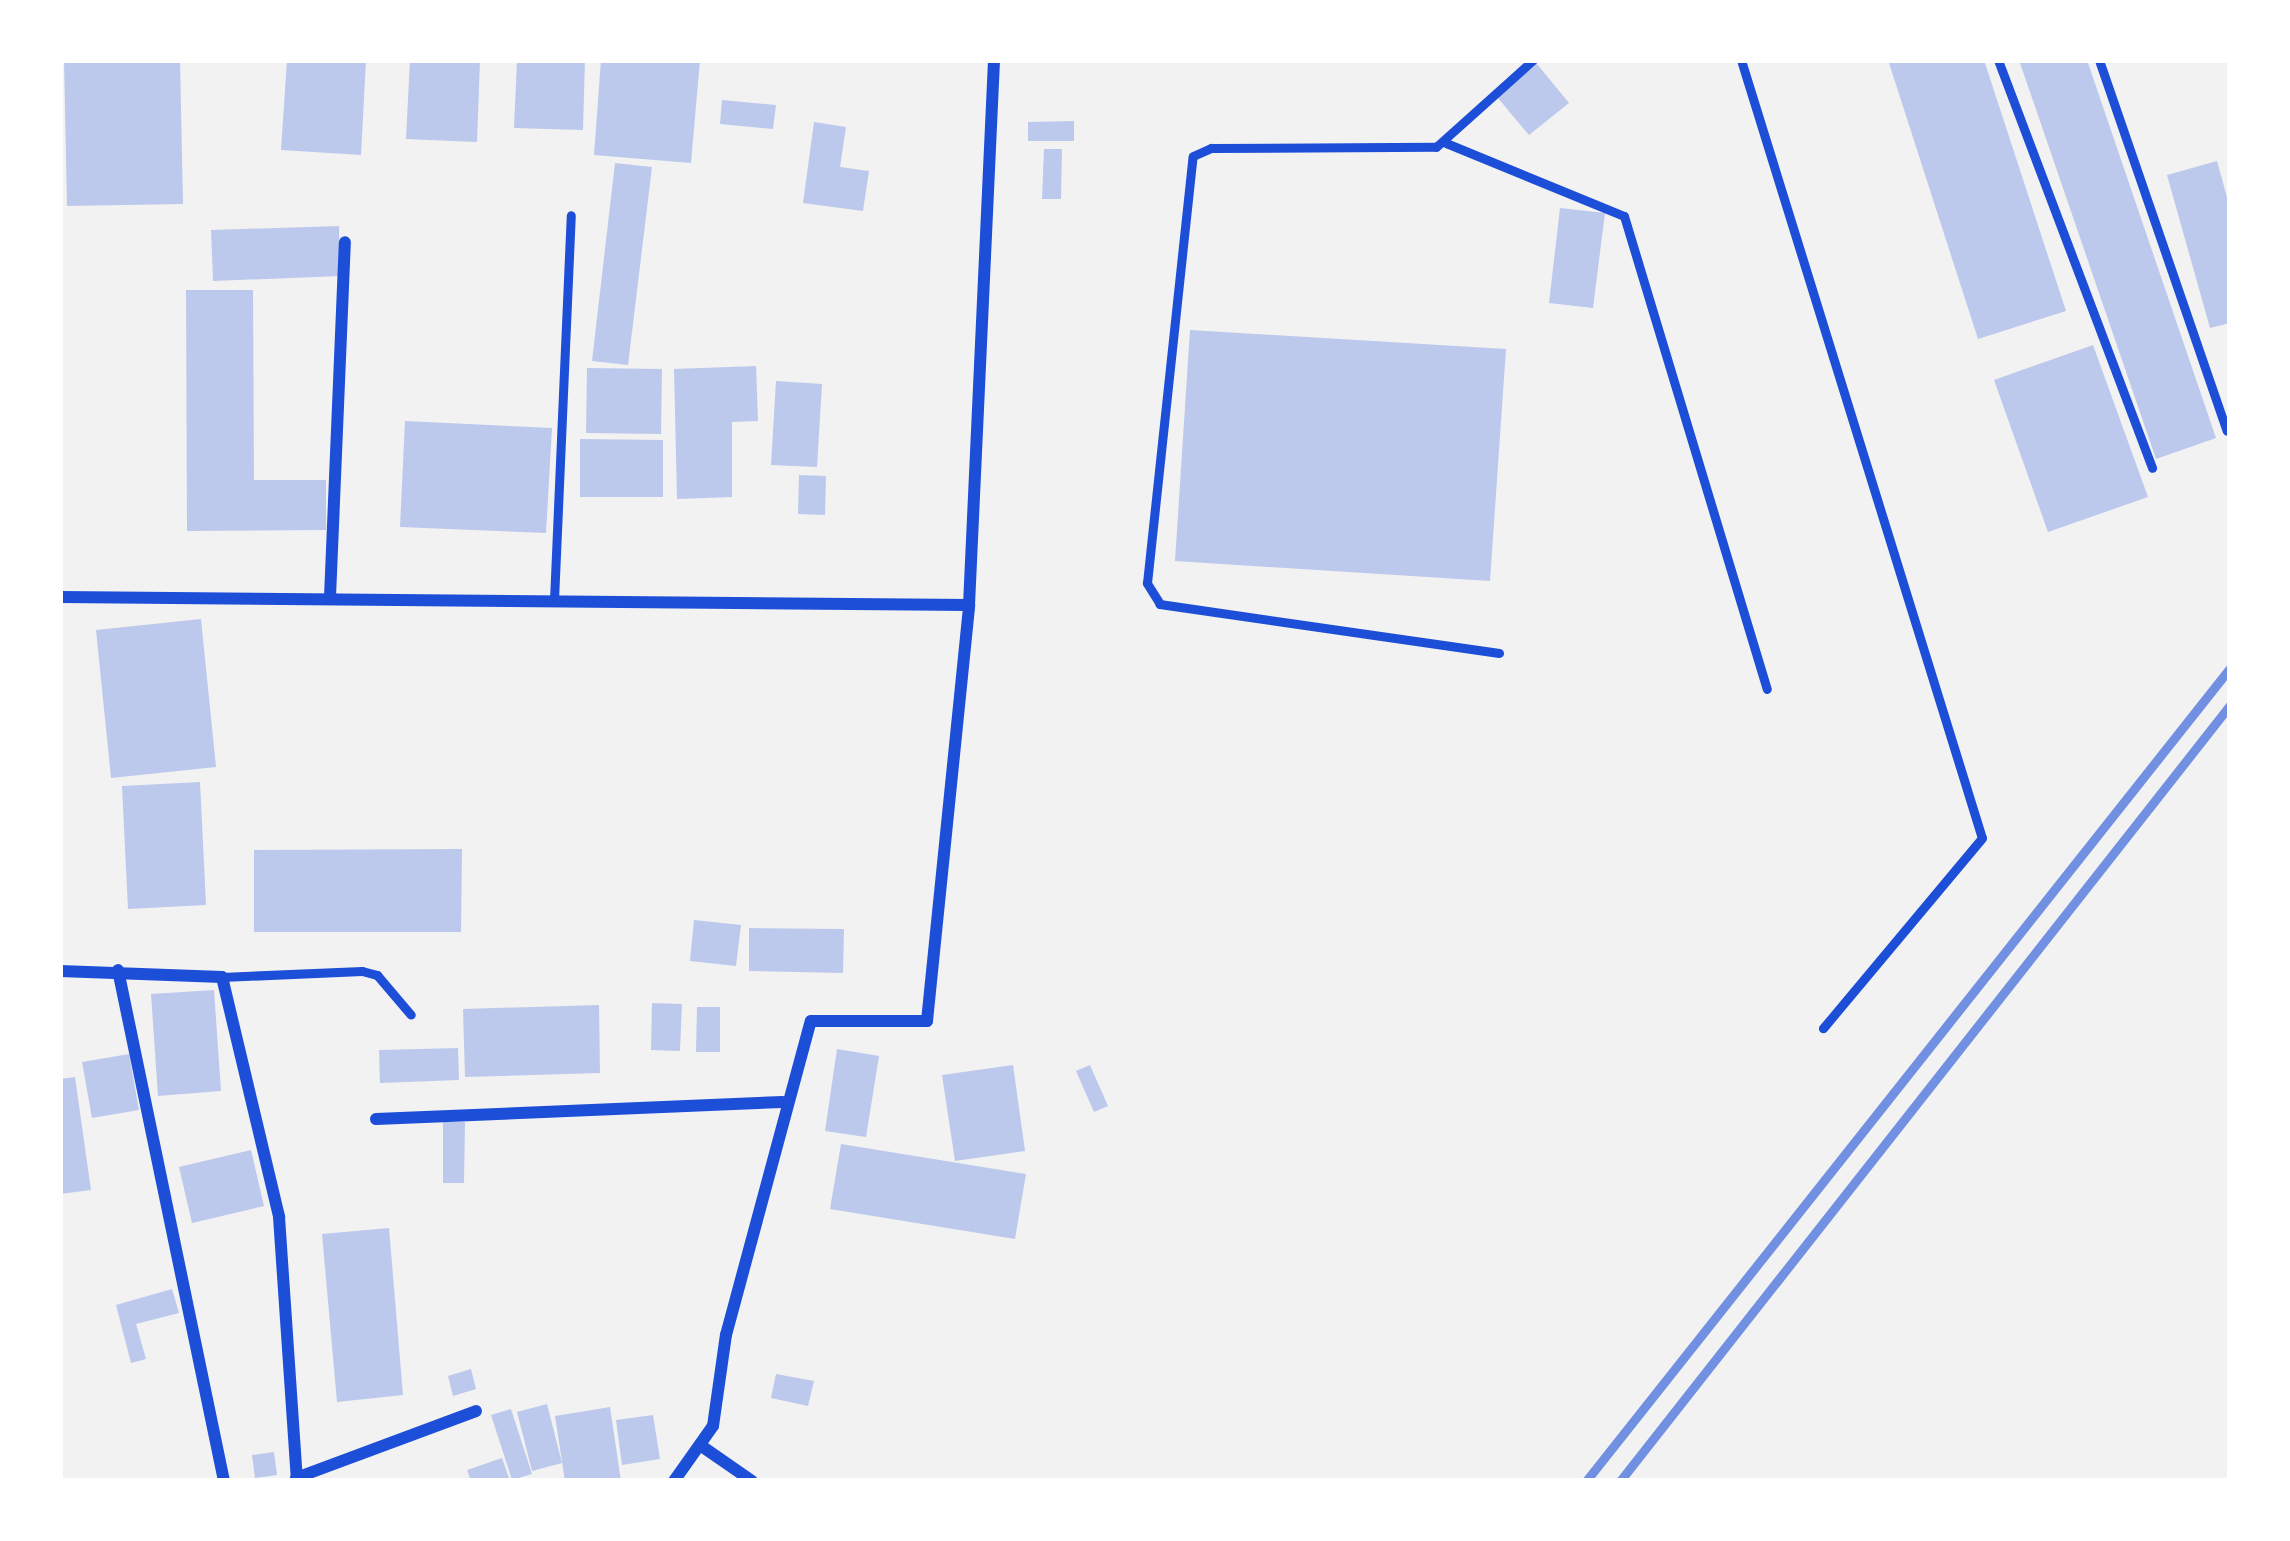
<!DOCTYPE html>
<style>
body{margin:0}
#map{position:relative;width:2290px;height:1541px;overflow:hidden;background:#f2f2f2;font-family:"Roboto Serif",serif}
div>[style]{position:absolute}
.building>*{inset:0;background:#bdc9ec}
.service>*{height:9px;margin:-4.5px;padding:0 4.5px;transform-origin:4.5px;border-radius:4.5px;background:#1d4ed8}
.minor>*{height:12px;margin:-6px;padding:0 6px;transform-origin:6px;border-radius:6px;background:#1d4ed8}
.rail>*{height:9px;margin:-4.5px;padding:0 4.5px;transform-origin:4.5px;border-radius:4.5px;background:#7290e2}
span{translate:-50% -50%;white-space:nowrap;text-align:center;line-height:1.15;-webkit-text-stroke:12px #fff;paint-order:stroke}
.frame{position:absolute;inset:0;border:63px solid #fff;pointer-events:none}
</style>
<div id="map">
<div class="building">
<i style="clip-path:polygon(64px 60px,180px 60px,183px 204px,67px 206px)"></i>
<i style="clip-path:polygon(287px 60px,366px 60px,361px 155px,281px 150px)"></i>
<i style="clip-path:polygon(410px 60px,480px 60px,477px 142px,406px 139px)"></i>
<i style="clip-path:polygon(517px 60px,585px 60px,583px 130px,514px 128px)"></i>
<i style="clip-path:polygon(601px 60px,700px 60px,691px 163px,594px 155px)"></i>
<i style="clip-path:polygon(1888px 60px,1984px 60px,2066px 311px,1978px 339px)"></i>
<i style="clip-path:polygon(2019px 60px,2087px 60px,2216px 438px,2156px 459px)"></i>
<i style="clip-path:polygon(1537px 64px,1569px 103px,1529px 135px,1497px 97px)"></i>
<i style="clip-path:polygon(722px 100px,776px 105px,773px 129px,720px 124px)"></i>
<i style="clip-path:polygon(1074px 121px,1074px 141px,1028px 141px,1028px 122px)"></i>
<i style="clip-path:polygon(814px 122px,846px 127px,840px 167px,869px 171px,863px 211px,803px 203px)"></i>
<i style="clip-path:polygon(1044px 149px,1062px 149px,1061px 199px,1042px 199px)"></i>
<i style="clip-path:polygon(2217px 161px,2230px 208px,2230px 323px,2210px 328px,2167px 175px)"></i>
<i style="clip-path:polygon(615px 163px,652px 167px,628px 365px,592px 361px)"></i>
<i style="clip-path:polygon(1560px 208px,1605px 213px,1593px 308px,1549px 303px)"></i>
<i style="clip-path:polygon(339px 226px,340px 276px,213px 281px,211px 230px)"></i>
<i style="clip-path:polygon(186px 290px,253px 290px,254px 480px,326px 480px,326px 530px,187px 531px)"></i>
<i style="clip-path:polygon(1190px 330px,1506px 349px,1490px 581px,1175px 561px)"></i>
<i style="clip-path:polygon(2093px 345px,2148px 497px,2048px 532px,1994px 380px)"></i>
<i style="clip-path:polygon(756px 366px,758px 421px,732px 422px,732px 497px,677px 499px,674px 369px)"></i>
<i style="clip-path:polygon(587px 368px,662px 369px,661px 434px,586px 433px)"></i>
<i style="clip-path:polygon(776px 381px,822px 384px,817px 467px,771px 465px)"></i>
<i style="clip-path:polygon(405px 421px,552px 428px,546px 533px,400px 527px)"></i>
<i style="clip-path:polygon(580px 439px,663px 440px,663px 497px,580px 497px)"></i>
<i style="clip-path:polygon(799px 475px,826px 476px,825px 515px,798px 514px)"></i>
<i style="clip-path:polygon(201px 619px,216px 767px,111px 778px,96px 630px)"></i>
<i style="clip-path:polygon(200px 782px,206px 905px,128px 909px,122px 786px)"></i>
<i style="clip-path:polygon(462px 849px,461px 932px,254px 932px,254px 850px)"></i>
<i style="clip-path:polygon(694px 920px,741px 925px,736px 966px,690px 961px)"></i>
<i style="clip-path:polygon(749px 928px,844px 929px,843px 973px,749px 971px)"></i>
<i style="clip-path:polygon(214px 990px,221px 1091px,158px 1096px,151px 994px)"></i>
<i style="clip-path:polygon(652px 1003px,682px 1004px,680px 1051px,651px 1050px)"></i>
<i style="clip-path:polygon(599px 1005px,600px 1073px,465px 1077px,463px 1009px)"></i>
<i style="clip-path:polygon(697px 1007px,720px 1007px,720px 1052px,696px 1052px)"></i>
<i style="clip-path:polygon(458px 1048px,459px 1080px,380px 1083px,379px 1050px)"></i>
<i style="clip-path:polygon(837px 1049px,879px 1056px,866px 1137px,825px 1131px)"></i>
<i style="clip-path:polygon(129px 1054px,139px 1110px,92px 1118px,82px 1062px)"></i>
<i style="clip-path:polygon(1013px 1065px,1025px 1151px,955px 1161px,942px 1075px)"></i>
<i style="clip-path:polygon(1090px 1065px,1108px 1106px,1094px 1112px,1076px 1071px)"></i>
<i style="clip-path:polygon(75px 1077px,91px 1190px,60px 1194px,60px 1079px)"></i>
<i style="clip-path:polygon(443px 1122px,465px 1122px,464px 1183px,443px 1183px)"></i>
<i style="clip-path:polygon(841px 1144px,1026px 1174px,1015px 1239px,830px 1209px)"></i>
<i style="clip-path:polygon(251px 1150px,264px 1206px,192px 1223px,179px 1167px)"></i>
<i style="clip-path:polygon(389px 1228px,403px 1395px,337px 1402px,322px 1234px)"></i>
<i style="clip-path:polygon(172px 1289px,179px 1313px,136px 1324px,146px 1359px,131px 1363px,116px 1305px)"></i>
<i style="clip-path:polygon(471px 1369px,476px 1389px,453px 1396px,448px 1376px)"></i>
<i style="clip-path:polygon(776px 1374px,814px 1381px,808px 1406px,771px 1398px)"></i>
<i style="clip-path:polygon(547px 1404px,562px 1463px,532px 1471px,517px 1412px)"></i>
<i style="clip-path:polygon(610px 1407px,621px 1481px,565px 1481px,555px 1416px)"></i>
<i style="clip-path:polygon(511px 1409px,532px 1474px,512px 1480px,491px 1415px)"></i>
<i style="clip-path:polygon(653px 1415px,660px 1459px,622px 1465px,616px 1420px)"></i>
<i style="clip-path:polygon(274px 1452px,277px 1475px,255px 1478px,252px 1455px)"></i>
<i style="clip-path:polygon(502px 1458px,510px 1481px,471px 1481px,467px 1470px)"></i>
</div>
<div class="service">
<i style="left:1741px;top:60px;width:814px;rotate:72.79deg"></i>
<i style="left:1982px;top:838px;width:248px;rotate:129.9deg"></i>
<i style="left:1998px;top:60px;width:436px;rotate:69.3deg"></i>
<i style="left:2099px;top:60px;width:392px;rotate:71deg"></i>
<i style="left:1446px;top:143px;width:192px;rotate:22.3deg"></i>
<i style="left:1624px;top:216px;width:494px;rotate:73.2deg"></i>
<i style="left:554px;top:600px;width:385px;rotate:-87.5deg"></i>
<i style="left:1499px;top:653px;width:343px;rotate:-171.8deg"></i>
<i style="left:1160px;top:604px;width:25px;rotate:-122deg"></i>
<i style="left:1147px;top:583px;width:429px;rotate:-83.9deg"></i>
<i style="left:1193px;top:156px;width:20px;rotate:-24deg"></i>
<i style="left:1211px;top:148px;width:225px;rotate:-0.3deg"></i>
<i style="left:1436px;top:147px;width:130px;rotate:-41.9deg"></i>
<i style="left:222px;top:977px;width:140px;rotate:-2.5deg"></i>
<i style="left:362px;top:971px;width:16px;rotate:15deg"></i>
<i style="left:377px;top:975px;width:52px;rotate:49.6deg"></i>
</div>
<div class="minor">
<i style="left:60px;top:597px;width:909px;rotate:0.5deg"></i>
<i style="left:330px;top:597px;width:355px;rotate:-87.6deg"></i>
<i style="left:118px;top:970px;width:522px;rotate:78.28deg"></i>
<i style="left:60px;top:971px;width:162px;rotate:2.1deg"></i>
<i style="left:222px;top:977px;width:247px;rotate:76.6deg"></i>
<i style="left:279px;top:1217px;width:265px;rotate:86.1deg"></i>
<i style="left:376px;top:1119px;width:407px;rotate:-2.4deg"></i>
<i style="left:700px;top:1445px;width:63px;rotate:34.7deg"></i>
<i style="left:296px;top:1478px;width:192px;rotate:-20.4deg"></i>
<i style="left:674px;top:1481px;width:67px;rotate:-54.7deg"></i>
<i style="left:713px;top:1426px;width:92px;rotate:-81.9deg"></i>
<i style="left:726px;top:1335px;width:325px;rotate:-74.9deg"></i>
<i style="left:811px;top:1021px;width:116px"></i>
<i style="left:927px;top:1021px;width:418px;rotate:-84.2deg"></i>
<i style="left:969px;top:605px;width:546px;rotate:-87.37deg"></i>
</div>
<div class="rail">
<i style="left:1586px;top:1481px;width:1037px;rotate:-51.62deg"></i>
<i style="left:1620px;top:1481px;width:987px;rotate:-51.83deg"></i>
</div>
<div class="frame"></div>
</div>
